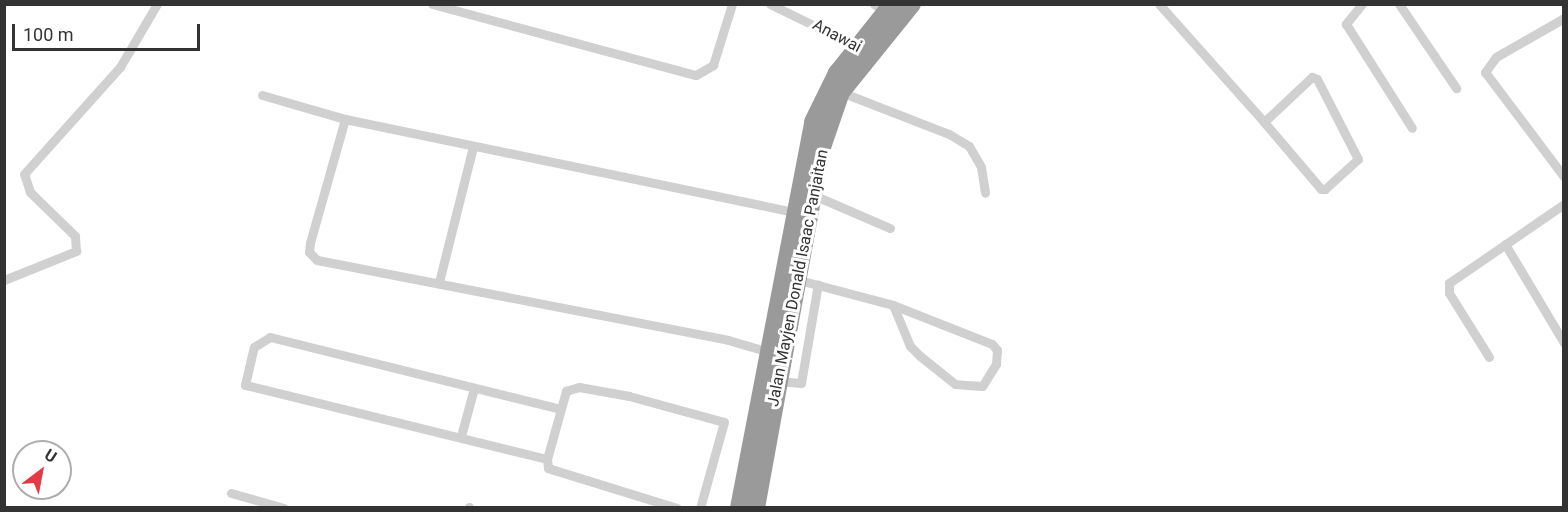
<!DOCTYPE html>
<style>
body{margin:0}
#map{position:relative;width:1568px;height:512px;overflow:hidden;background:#fff;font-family:Roboto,sans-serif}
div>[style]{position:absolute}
.street>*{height:9px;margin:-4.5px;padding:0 4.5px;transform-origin:4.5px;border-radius:4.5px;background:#d0d0d0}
.highway>*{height:18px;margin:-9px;padding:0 9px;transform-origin:9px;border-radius:9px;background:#9a9a9a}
span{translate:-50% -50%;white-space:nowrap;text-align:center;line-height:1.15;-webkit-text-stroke:6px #fff;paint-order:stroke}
.street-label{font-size:16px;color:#333}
.frame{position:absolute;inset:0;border:6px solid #333;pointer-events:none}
.north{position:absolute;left:12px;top:440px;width:60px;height:60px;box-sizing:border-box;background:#fff;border:2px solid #adadad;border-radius:50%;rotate:32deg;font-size:16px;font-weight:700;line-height:24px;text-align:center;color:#333}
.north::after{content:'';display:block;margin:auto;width:21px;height:27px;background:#e63946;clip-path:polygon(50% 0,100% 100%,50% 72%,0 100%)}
.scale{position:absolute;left:12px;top:24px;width:188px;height:27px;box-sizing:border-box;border:3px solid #333;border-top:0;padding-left:8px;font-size:18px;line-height:21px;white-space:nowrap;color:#333;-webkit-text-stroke:4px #fff;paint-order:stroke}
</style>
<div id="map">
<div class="street">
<i style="left:432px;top:4px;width:273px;rotate:15.1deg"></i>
<i style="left:696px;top:75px;width:20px;rotate:-30deg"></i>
<i style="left:713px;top:65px;width:64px;rotate:-72.7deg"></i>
<i style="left:770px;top:4px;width:100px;rotate:26.1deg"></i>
<i style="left:874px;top:4px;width:14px;rotate:36deg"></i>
<i style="left:1159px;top:4px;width:158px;rotate:48.3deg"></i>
<i style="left:1264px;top:122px;width:66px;rotate:-43.2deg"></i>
<i style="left:1312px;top:77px;width:5px;rotate:22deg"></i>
<i style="left:1317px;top:79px;width:90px;rotate:62.9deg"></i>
<i style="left:1358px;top:159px;width:45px;rotate:137.7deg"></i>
<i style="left:1325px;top:189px;width:4px;rotate:180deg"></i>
<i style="left:1321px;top:189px;width:88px;rotate:-130.4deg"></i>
<i style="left:1362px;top:4px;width:26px;rotate:129deg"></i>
<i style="left:1346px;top:24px;width:123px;rotate:57.6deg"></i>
<i style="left:1399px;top:4px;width:102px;rotate:55.8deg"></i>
<i style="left:1564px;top:18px;width:78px;rotate:150.2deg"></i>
<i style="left:1496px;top:57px;width:19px;rotate:126deg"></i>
<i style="left:1485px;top:72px;width:131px;rotate:53deg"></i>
<i style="left:841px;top:92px;width:116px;rotate:21.3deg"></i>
<i style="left:949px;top:134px;width:23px;rotate:31deg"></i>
<i style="left:969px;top:146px;width:24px;rotate:60deg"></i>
<i style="left:981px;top:167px;width:26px;rotate:81deg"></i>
<i style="left:262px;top:95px;width:86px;rotate:16.1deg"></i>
<i style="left:345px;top:119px;width:460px;rotate:11.7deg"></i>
<i style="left:345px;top:119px;width:129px;rotate:105.8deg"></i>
<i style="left:310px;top:243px;width:9px;rotate:96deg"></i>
<i style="left:309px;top:252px;width:11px;rotate:45deg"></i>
<i style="left:317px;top:260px;width:419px;rotate:11deg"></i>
<i style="left:728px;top:340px;width:43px;rotate:16.3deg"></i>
<i style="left:811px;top:194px;width:86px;rotate:23.3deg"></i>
<i style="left:1505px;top:244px;width:115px;rotate:59.2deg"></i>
<i style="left:4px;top:280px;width:78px;rotate:-21.9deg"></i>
<i style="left:76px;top:251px;width:15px;rotate:-94deg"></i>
<i style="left:75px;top:236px;width:63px;rotate:-135.6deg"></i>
<i style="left:30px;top:192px;width:19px;rotate:-108deg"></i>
<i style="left:24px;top:174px;width:144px;rotate:-48.1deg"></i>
<i style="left:120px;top:67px;width:73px;rotate:-59.6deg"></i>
<i style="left:799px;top:280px;width:97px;rotate:14.9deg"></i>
<i style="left:439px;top:282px;width:139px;rotate:-75.9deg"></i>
<i style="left:893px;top:305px;width:106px;rotate:21.5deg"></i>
<i style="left:992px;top:344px;width:8px;rotate:50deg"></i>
<i style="left:997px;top:350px;width:14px;rotate:94deg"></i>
<i style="left:996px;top:364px;width:26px;rotate:122deg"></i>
<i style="left:982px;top:386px;width:27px;rotate:-176deg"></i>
<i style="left:955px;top:384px;width:45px;rotate:-141.3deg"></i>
<i style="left:920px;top:356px;width:14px;rotate:-135deg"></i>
<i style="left:910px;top:346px;width:44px;rotate:-112.5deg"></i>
<i style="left:1489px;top:357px;width:75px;rotate:-122deg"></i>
<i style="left:1449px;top:293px;width:10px;rotate:-90deg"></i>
<i style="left:1449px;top:283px;width:140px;rotate:-34.5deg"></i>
<i style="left:778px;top:381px;width:23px;rotate:5deg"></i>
<i style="left:801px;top:383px;width:100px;rotate:-80.3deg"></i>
<i style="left:461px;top:436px;width:50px;rotate:-74.8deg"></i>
<i style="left:547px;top:459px;width:311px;rotate:-166.2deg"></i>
<i style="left:245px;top:385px;width:39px;rotate:-77deg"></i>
<i style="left:254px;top:347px;width:19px;rotate:-32deg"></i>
<i style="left:270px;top:337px;width:299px;rotate:13.9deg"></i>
<i style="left:231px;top:493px;width:55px;rotate:15.8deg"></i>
<i style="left:469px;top:508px;width:1px;rotate:-90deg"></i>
<i style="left:677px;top:508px;width:135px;rotate:-162.8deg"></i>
<i style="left:548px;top:468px;width:9px;rotate:-96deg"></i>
<i style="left:547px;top:459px;width:71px;rotate:-74.4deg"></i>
<i style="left:566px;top:391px;width:14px;rotate:-17deg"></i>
<i style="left:579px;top:387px;width:51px;rotate:10.2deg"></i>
<i style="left:629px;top:396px;width:98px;rotate:15.3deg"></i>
<i style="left:724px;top:422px;width:89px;rotate:105.6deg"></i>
</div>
<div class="highway">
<i style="left:739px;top:508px;width:393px;rotate:-79.1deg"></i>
<i style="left:813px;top:122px;width:55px;rotate:-63.9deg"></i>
<i style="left:837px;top:73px;width:88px;rotate:-51.4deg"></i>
<i style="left:756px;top:508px;width:364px;rotate:-79.7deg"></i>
<i style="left:821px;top:150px;width:61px;rotate:-71deg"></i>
<i style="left:841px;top:92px;width:113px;rotate:-51.1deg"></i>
</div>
<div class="street-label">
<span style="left:837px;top:36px;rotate:28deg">Anawai</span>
<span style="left:798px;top:278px;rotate:-79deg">Jalan Mayjen Donald Isaac Panjaitan</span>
</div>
<div class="frame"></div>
<div class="north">U</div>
<div class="scale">100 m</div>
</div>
